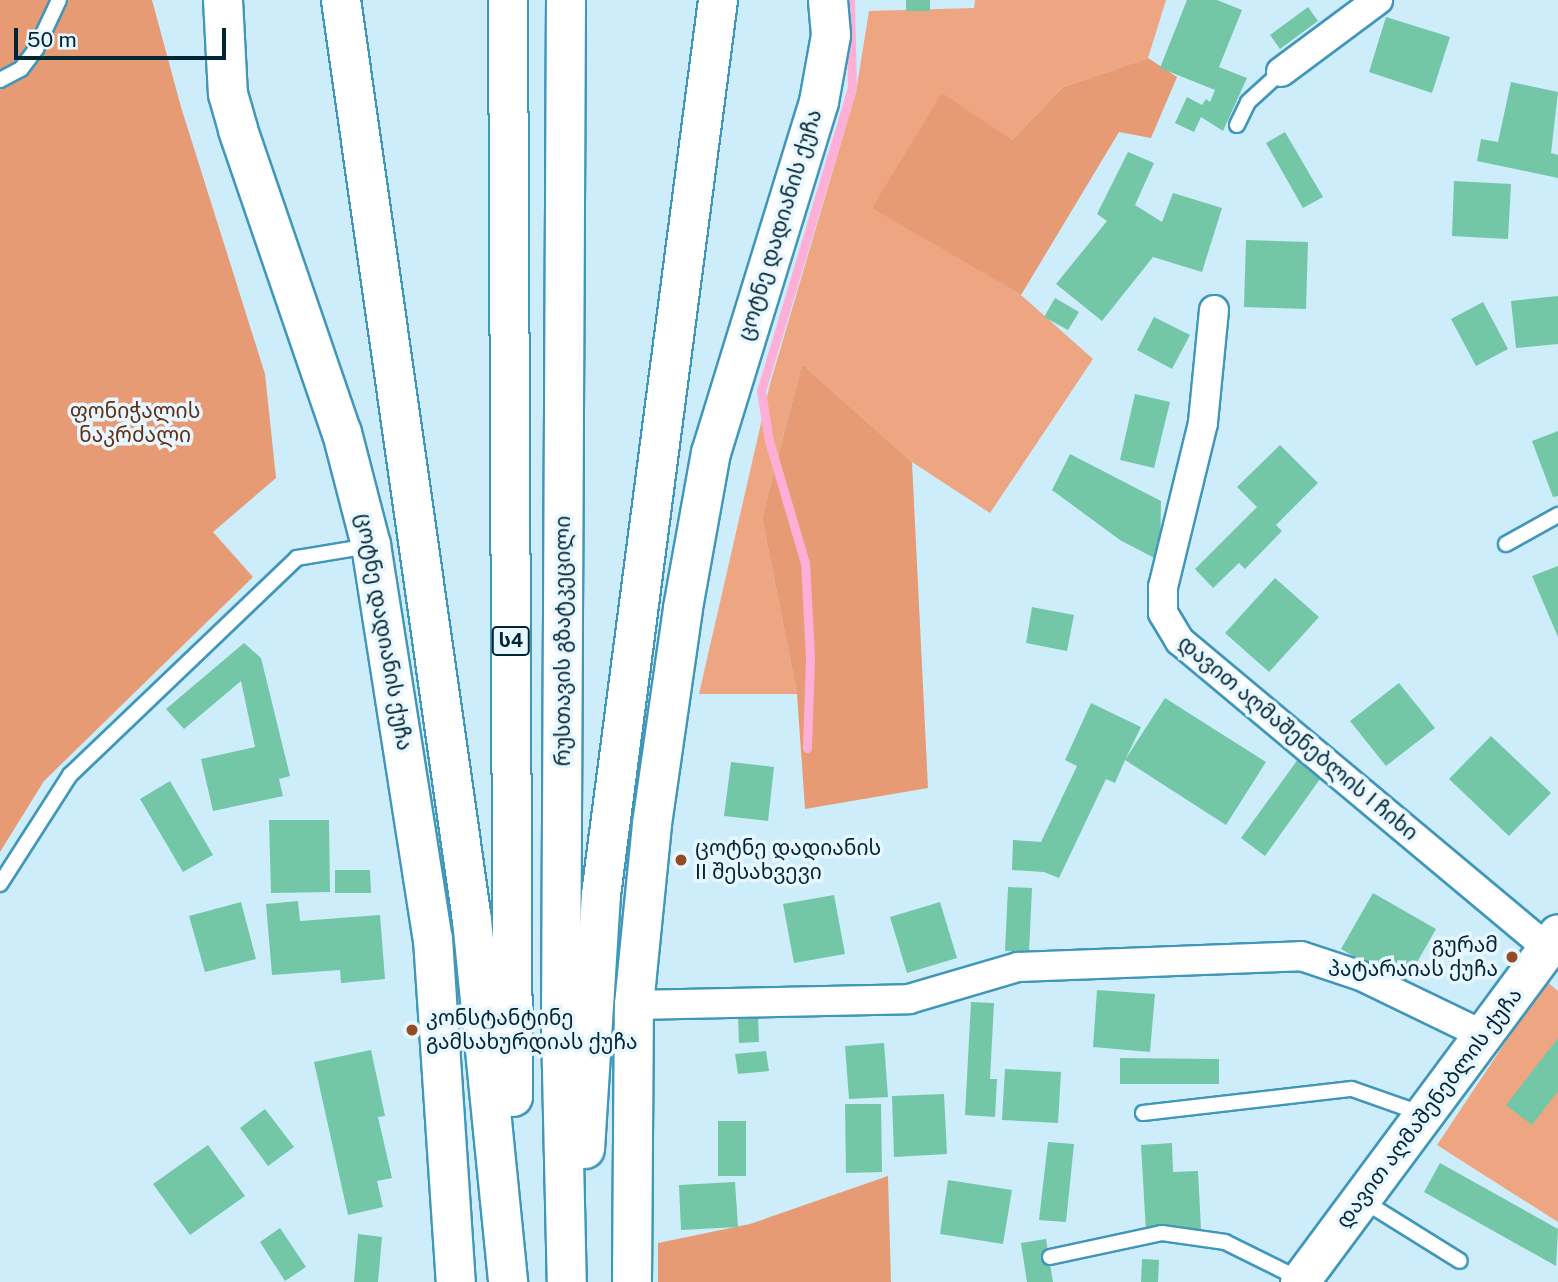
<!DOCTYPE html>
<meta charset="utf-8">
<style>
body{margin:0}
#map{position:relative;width:1558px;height:1282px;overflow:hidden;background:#cdedfb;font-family:"Public Sans","Noto Sans Georgian",sans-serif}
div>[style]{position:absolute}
.green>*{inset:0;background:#eea581}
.forest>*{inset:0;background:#e79b75}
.stream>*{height:9px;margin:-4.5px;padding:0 4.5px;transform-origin:4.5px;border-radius:4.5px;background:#fdafd7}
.building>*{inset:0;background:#73c7a7}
.roads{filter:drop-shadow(2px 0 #4197b9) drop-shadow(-2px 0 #4197b9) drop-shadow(0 2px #4197b9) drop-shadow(0 -2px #4197b9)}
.lane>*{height:14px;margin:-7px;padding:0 7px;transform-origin:7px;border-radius:7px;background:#fff}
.street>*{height:28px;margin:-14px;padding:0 14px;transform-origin:14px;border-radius:14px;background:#fff}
.secondary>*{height:38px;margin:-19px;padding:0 19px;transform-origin:19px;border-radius:19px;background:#fff}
.highway>*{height:38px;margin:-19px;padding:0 19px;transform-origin:19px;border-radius:19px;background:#fff}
.dots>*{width:19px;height:19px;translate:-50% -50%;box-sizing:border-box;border:4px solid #e8f7ff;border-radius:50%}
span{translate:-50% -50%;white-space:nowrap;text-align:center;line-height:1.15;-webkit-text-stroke:7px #e8f7ff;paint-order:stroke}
.shield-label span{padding:2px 5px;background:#e8f7ff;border:2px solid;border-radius:5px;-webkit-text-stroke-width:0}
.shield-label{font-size:19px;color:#002533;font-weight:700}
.street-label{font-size:21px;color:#002533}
.park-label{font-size:21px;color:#602f14}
.poi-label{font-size:21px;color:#002533}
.left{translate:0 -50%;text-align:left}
.right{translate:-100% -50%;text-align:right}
.scale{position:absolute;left:14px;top:28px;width:212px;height:32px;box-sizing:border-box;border:4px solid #002533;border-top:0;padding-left:9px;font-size:21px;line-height:24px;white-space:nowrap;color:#002533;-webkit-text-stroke:5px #e8f7ff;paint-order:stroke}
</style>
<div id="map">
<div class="green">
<i style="clip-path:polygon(975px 0,1166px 0,1148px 58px,1063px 87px,1012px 140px,872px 207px,1021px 295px,1093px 359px,990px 513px,912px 462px,802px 364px,762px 518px,797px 694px,699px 694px,770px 384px,856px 92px,869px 11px,974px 8px)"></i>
<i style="clip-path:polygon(1546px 981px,1558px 991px,1558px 1222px,1437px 1145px)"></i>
</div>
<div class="forest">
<i style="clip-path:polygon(0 0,152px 0,181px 107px,265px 374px,276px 478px,213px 532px,253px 577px,44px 781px,0 852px)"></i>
<i style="clip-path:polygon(1148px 58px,1177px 77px,1151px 138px,1119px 132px,1021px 295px,872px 208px,942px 93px,1012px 140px,1063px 87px)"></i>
<i style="clip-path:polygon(802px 364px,912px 462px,928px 788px,805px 809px,797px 694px,762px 518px)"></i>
<i style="clip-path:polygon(888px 1176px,891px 1282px,658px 1282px,658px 1243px,750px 1224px)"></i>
</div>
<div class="stream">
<i style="left:807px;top:748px;width:91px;rotate:-88.1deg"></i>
<i style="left:810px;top:657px;width:94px;rotate:-93deg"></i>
<i style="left:805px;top:563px;width:127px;rotate:-106.4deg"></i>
<i style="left:769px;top:441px;width:51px;rotate:-99.1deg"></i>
<i style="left:761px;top:391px;width:317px;rotate:-73.3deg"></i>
<i style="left:852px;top:87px;width:87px;rotate:-91.3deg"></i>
</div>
<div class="building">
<i style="clip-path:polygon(906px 0,930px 0,930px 11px,906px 11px)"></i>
<i style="clip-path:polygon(1187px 0,1217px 0,1242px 10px,1219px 67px,1247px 78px,1223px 131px,1201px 117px,1194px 132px,1175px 123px,1187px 97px,1202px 105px,1206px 99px,1210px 102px,1215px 90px,1160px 68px)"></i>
<i style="clip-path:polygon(1308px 7px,1318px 21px,1280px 49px,1270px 35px)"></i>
<i style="clip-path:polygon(1386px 17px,1450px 37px,1432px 93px,1369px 72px)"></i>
<i style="clip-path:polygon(1511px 82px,1558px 92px,1551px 153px,1558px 155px,1558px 178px,1477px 161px,1481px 139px,1498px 142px)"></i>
<i style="clip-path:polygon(1285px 132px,1323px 197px,1303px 208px,1266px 143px)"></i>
<i style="clip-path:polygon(1128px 152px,1154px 163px,1135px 205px,1162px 222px,1173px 193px,1222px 208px,1202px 272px,1153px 257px,1102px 321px,1056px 284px,1107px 221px,1097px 214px)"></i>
<i style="clip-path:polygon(1454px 181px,1511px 184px,1508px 239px,1452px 236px)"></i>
<i style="clip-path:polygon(1246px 240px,1308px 242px,1306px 309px,1244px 307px)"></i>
<i style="clip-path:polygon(1558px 296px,1558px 344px,1516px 348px,1511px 301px)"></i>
<i style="clip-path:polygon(1055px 298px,1079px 312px,1068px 330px,1044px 317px)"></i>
<i style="clip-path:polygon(1483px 302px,1508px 349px,1476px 366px,1451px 319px)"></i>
<i style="clip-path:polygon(1154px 317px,1190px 335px,1172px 369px,1137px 350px)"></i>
<i style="clip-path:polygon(1135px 394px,1170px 402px,1154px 468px,1120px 460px)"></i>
<i style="clip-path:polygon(1558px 431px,1558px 496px,1553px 497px,1532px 441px)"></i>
<i style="clip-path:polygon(1280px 445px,1318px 483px,1276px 525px,1282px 531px,1245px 569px,1239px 563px,1213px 588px,1195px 569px,1257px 507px,1237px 487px)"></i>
<i style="clip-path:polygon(1070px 454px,1161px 501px,1160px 561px,1120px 540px,1052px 490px)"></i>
<i style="clip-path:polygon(1558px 566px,1558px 637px,1532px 576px)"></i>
<i style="clip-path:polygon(1275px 578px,1319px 617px,1269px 672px,1225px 633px)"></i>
<i style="clip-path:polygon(1032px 607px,1074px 615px,1067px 651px,1026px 643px)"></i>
<i style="clip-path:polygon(244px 643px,261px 658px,290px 776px,279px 779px,283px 796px,213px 811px,201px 759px,255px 747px,241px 681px,184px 729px,166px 709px)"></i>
<i style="clip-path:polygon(1399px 683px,1435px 728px,1386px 766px,1350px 721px)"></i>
<i style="clip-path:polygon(1165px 698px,1266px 762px,1226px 825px,1125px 760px,1115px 783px,1106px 779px,1059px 878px,1044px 872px,1012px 870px,1013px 840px,1041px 842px,1077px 766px,1065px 760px,1091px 703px,1141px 727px,1125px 760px)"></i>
<i style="clip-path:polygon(1491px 736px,1551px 793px,1509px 836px,1449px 779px)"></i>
<i style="clip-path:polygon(1301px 755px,1325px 772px,1265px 856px,1241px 838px)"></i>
<i style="clip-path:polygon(731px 762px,774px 767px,768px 821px,724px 816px)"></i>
<i style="clip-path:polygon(170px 781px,213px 855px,183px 872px,140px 799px)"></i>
<i style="clip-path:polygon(269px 820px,329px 820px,330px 892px,271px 893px)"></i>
<i style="clip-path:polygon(335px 870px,370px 870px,371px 893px,335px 893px)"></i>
<i style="clip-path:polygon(1008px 887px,1032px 888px,1029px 952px,1005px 951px)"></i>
<i style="clip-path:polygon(1373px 893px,1436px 929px,1404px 985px,1341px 949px)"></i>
<i style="clip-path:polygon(834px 895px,845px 954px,794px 963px,783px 904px)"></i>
<i style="clip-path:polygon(298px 901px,300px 921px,380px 915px,385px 979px,341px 983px,340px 970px,272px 975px,266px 904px)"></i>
<i style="clip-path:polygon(241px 902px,256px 959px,205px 972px,189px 916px)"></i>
<i style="clip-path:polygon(940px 902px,957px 958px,907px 973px,890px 917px)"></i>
<i style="clip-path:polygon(1097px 990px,1155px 994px,1150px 1052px,1093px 1047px)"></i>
<i style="clip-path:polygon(971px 1002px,994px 1003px,990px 1079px,997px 1079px,995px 1117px,965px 1115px)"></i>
<i style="clip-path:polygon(758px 1015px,759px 1042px,739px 1043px,738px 1016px)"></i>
<i style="clip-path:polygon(1558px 1038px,1558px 1091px,1532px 1125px,1506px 1105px)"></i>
<i style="clip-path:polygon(884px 1043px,888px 1097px,849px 1099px,845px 1046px)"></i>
<i style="clip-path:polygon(371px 1050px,385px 1116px,378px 1117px,392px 1178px,377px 1181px,383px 1207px,348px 1215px,314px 1062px)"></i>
<i style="clip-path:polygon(766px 1051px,769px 1071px,738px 1074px,735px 1054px)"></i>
<i style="clip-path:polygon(1120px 1058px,1219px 1059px,1219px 1084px,1120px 1084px)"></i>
<i style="clip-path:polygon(1005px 1069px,1061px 1072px,1058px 1123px,1002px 1120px)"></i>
<i style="clip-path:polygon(944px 1094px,947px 1154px,894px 1157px,892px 1096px)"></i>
<i style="clip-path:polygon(845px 1104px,881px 1104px,882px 1172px,846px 1173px)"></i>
<i style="clip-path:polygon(265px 1109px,294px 1147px,268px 1166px,240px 1128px)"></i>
<i style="clip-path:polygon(718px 1121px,746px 1121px,746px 1176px,718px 1176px)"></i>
<i style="clip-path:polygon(1048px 1142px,1074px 1144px,1066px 1222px,1039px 1220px)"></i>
<i style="clip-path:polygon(1172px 1143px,1173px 1172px,1198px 1171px,1201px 1229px,1146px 1232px,1141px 1145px)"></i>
<i style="clip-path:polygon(208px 1145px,245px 1196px,190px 1235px,153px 1184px)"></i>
<i style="clip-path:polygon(1440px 1163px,1558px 1229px,1556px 1266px,1424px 1192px)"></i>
<i style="clip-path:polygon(948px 1180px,1012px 1190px,1003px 1244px,940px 1234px)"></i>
<i style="clip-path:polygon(735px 1182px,738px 1227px,681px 1230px,679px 1185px)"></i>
<i style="clip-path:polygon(280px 1228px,306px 1267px,285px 1281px,260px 1242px)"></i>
<i style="clip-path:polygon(358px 1234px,382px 1237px,378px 1282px,354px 1282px)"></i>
<i style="clip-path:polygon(1046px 1239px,1053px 1282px,1027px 1282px,1021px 1243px)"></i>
<i style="clip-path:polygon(1142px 1259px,1159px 1260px,1158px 1282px,1141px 1282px)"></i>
</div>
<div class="roads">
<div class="lane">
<i style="left:0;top:80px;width:24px;rotate:-28deg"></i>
<i style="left:21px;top:69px;width:25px;rotate:-53deg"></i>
<i style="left:36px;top:49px;width:54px;rotate:-64.9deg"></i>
<i style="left:1237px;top:125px;width:25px;rotate:-64deg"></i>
<i style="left:1248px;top:102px;width:45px;rotate:-42.3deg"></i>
<i style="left:1506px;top:544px;width:60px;rotate:-29.1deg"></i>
<i style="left:0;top:884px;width:130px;rotate:-57.3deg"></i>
<i style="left:70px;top:775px;width:314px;rotate:-43.7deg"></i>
<i style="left:297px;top:558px;width:73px;rotate:-9.5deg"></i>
<i style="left:1143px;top:1113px;width:210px;rotate:-6.6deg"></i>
<i style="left:1352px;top:1089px;width:75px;rotate:19.4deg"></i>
<i style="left:1362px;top:1200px;width:115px;rotate:31.9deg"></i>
<i style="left:1050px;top:1257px;width:115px;rotate:-12.1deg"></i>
<i style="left:1162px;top:1233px;width:64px;rotate:8.1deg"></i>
<i style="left:1225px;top:1242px;width:84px;rotate:26.3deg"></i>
</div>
<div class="street">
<i style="left:1281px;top:72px;width:121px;rotate:-36.6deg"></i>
<i style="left:1214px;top:310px;width:114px;rotate:95.6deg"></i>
<i style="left:1203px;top:423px;width:169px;rotate:103.7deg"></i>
<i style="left:1163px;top:587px;width:26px;rotate:90deg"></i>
<i style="left:1163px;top:613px;width:33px;rotate:59deg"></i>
<i style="left:1180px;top:641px;width:478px;rotate:39.9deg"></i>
<i style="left:634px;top:1005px;width:275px;rotate:-1.2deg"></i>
<i style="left:909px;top:999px;width:114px;rotate:-16.4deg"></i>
<i style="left:1018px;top:967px;width:283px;rotate:-2.2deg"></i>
<i style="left:1301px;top:956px;width:63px;rotate:18.4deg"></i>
<i style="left:1361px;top:976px;width:136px;rotate:25.8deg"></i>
</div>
<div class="secondary">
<i style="left:223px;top:0;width:94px;rotate:87deg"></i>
<i style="left:228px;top:94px;width:37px;rotate:74deg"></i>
<i style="left:238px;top:130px;width:320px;rotate:71.1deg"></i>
<i style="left:342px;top:433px;width:116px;rotate:75.5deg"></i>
<i style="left:371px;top:545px;width:399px;rotate:81.1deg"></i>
<i style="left:433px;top:939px;width:344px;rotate:86.2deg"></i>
<i style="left:632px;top:1282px;width:277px;rotate:-89.6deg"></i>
<i style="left:634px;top:1005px;width:182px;rotate:-84.3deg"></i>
<i style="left:652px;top:824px;width:218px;rotate:-81.8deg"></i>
<i style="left:683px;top:608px;width:158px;rotate:-79.8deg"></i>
<i style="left:711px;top:453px;width:367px;rotate:-72.9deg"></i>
<i style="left:819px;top:102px;width:68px;rotate:-79.8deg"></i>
<i style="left:831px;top:35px;width:35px;rotate:-95deg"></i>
<i style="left:1300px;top:1282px;width:433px;rotate:-53.4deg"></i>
</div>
<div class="highway">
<i style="left:341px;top:0;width:929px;rotate:81.9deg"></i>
<i style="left:472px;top:920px;width:364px;rotate:84.3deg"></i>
<i style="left:508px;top:0;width:1097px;rotate:89.74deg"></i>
<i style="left:566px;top:0;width:1027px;rotate:90.28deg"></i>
<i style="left:561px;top:1027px;width:255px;rotate:88.7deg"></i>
<i style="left:585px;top:1149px;width:255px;rotate:-86.4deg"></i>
<i style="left:601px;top:895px;width:903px;rotate:-82.55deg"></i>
</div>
</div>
<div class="dots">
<i style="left:681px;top:860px;background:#934c26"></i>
<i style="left:1512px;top:957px;background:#934c26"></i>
<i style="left:412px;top:1030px;background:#934c26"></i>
</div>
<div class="shield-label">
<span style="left:511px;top:641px">ს4</span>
</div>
<div class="street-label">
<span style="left:780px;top:225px;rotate:-73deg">ცოტნე დადიანის ქუჩა</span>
<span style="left:384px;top:632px;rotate:80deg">ცოტნე დადიანის ქუჩა</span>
<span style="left:563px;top:641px;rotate:-90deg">რუსთავის გზატკეცილი</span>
<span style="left:1298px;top:738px;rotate:40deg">დავით აღმაშენებლის I ჩიხი</span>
<span style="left:1429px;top:1108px;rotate:-53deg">დავით აღმაშენებლის ქუჩა</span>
</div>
<div class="park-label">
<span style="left:135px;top:423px">ფონიჭალის<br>ნაკრძალი</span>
</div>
<div class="poi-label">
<span class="left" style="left:695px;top:860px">ცოტნე დადიანის<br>II შესახვევი</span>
<span class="right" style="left:1498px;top:957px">გურამ<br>პატარაიას ქუჩა</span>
<span class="left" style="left:426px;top:1030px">კონსტანტინე<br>გამსახურდიას ქუჩა</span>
</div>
<div class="scale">50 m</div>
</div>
